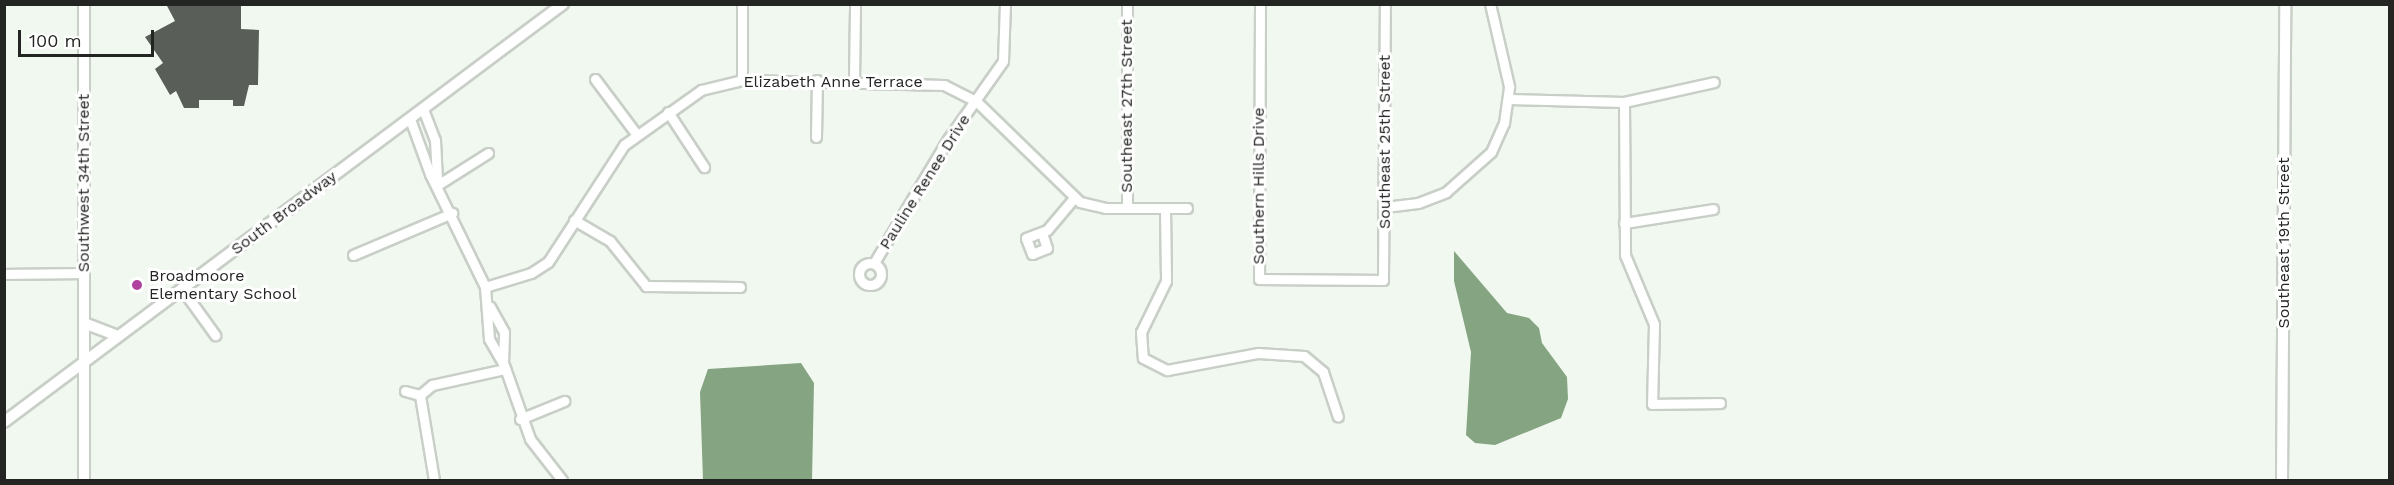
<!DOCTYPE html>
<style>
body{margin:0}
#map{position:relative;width:2394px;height:485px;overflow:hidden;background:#f1f8f0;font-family:"Work Sans",sans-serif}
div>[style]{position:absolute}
.water>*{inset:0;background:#85a481}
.building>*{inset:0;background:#595e58}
.roads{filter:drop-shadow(2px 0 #c8cfc7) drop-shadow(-2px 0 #c8cfc7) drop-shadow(0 2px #c8cfc7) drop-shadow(0 -2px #c8cfc7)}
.minor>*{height:9px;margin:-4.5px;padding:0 4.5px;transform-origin:4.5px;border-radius:4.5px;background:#fff}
.minor>.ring{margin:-4.5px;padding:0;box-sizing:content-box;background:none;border:9px solid #fff;border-radius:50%}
.tertiary>*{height:10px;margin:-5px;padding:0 5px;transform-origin:5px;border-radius:5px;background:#fff}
.dots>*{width:16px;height:16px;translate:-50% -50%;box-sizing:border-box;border:3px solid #fff;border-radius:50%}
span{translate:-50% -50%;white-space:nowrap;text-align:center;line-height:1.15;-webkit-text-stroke:6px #fff;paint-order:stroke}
.street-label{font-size:16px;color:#232522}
.poi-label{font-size:16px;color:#232522}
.left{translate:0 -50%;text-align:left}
.frame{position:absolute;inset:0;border:6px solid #232522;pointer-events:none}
.scale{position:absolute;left:18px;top:30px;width:136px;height:27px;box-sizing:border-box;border:3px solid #232522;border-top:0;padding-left:8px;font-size:18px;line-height:21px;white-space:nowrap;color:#232522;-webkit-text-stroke:4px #fff;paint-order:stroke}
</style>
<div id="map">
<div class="water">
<i style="clip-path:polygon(1454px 251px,1507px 313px,1529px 318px,1539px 328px,1542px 343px,1567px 377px,1568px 399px,1561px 418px,1495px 445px,1475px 443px,1466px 435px,1471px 352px,1454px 281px)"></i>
<i style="clip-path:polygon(801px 363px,814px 383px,812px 480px,703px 480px,700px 392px,708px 369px)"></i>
</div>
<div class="building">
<i style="clip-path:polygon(166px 4px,241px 4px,241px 29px,259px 30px,258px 85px,249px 85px,244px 106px,233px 106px,233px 100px,199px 100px,199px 108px,184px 108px,176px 91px,170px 95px,155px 69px,163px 63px,145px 37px,175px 21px)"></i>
</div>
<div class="roads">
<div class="minor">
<i style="left:1127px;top:4px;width:204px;rotate:90deg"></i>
<i style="left:1260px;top:4px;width:275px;rotate:90.2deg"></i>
<i style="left:1259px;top:279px;width:124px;rotate:0.5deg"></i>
<i style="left:1383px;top:280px;width:276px;rotate:-89.6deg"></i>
<i style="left:595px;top:79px;width:70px;rotate:53.1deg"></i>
<i style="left:742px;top:80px;width:76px;rotate:-90deg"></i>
<i style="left:854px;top:80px;width:76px;rotate:-89.2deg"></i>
<i style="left:1509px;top:99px;width:115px;rotate:1.5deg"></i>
<i style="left:1624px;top:102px;width:92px;rotate:-12.5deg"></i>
<i style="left:1624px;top:102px;width:153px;rotate:89.6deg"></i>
<i style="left:1625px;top:255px;width:75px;rotate:67.2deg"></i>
<i style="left:1654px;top:324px;width:80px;rotate:91.4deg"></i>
<i style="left:1652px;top:404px;width:68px;rotate:-0.8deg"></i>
<i style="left:423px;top:109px;width:33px;rotate:69deg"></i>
<i style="left:435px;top:140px;width:40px;rotate:87.1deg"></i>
<i style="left:668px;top:112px;width:66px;rotate:56.8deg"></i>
<i style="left:410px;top:119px;width:59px;rotate:70deg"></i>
<i style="left:430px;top:174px;width:126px;rotate:64deg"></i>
<i style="left:485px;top:287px;width:52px;rotate:85.6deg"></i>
<i style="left:489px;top:339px;width:28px;rotate:60deg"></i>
<i style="left:503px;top:363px;width:31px;rotate:-88deg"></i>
<i style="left:504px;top:332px;width:29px;rotate:-119deg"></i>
<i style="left:816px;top:137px;width:57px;rotate:-89deg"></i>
<i style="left:439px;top:184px;width:58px;rotate:-32.3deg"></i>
<i style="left:1385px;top:207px;width:33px;rotate:-7deg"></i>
<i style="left:1418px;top:203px;width:30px;rotate:-21deg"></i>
<i style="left:1446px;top:192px;width:60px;rotate:-41.6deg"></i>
<i style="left:1491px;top:152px;width:32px;rotate:-66deg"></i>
<i style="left:1504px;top:123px;width:37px;rotate:-82deg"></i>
<i style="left:1509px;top:86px;width:84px;rotate:-103deg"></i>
<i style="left:1165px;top:208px;width:73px;rotate:89.2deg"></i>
<i style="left:1166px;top:281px;width:57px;rotate:116.1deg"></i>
<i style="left:1141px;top:332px;width:26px;rotate:86deg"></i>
<i style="left:1143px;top:358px;width:27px;rotate:27deg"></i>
<i style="left:1167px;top:370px;width:93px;rotate:-10.6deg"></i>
<i style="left:1258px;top:353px;width:46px;rotate:3.7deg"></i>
<i style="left:1304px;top:356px;width:25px;rotate:40deg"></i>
<i style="left:1323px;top:372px;width:47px;rotate:71.6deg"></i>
<i style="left:574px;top:220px;width:42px;rotate:30.3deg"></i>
<i style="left:610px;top:241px;width:58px;rotate:51.3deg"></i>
<i style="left:646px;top:286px;width:94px;rotate:0.6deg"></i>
<i style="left:1624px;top:223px;width:90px;rotate:-8.9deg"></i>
<i style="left:1042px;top:233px;width:16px;rotate:72deg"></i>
<i style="left:1047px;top:248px;width:16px;rotate:158deg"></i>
<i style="left:1032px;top:254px;width:17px;rotate:-111deg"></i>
<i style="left:1026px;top:238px;width:22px;rotate:-21deg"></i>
<i style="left:1047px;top:230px;width:42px;rotate:-49.8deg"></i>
<i style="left:353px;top:255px;width:108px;rotate:-23deg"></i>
<i style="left:874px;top:263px;width:144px;rotate:-59.2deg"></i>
<i style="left:948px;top:139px;width:95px;rotate:-54.8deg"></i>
<i style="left:1003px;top:61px;width:57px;rotate:-88deg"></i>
<i class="ring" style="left:859px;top:263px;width:13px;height:13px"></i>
<i style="left:4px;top:274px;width:80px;rotate:-0.7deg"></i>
<i style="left:485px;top:287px;width:48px;rotate:-16.9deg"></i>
<i style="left:531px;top:273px;width:20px;rotate:-33deg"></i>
<i style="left:548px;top:262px;width:140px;rotate:-57deg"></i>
<i style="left:624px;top:145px;width:95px;rotate:-35.5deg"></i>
<i style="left:701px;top:90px;width:42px;rotate:-13.7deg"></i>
<i style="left:742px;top:80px;width:202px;rotate:1.4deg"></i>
<i style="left:944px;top:85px;width:36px;rotate:27deg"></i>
<i style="left:976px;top:101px;width:145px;rotate:44.2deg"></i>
<i style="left:1080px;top:202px;width:26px;rotate:13deg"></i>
<i style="left:1105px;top:208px;width:82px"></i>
<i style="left:182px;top:289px;width:57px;rotate:54.3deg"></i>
<i style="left:504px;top:365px;width:78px;rotate:70.6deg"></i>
<i style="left:530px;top:439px;width:52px;rotate:52deg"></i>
<i style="left:405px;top:391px;width:16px;rotate:15deg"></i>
<i style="left:520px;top:419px;width:48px;rotate:-22.2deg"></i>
<i style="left:434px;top:480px;width:86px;rotate:-99.4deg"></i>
<i style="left:420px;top:395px;width:16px;rotate:-40deg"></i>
<i style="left:432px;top:385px;width:75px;rotate:-12.4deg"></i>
</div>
<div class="tertiary">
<i style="left:84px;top:4px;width:476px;rotate:90deg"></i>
<i style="left:84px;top:323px;width:36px;rotate:21deg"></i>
<i style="left:4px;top:422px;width:698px;rotate:-36.79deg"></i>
<i style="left:2282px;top:480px;width:476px;rotate:-89.6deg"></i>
</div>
</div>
<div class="dots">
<i style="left:137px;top:285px;background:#af419f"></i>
</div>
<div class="street-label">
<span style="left:833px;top:82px">Elizabeth Anne Terrace</span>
<span style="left:1127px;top:106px;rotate:-90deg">Southeast 27th Street</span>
<span style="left:1385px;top:142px;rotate:-90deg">Southeast 25th Street</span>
<span style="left:925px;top:182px;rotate:-58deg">Pauline Renee Drive</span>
<span style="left:84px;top:183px;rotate:-90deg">Southwest 34th Street</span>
<span style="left:1259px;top:186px;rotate:-90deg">Southern Hills Drive</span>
<span style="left:284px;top:213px;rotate:-37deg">South Broadway</span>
<span style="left:2284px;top:243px;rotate:-90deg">Southeast 19th Street</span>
</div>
<div class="poi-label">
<span class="left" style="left:149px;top:285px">Broadmoore<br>Elementary School</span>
</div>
<div class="frame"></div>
<div class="scale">100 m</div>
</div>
